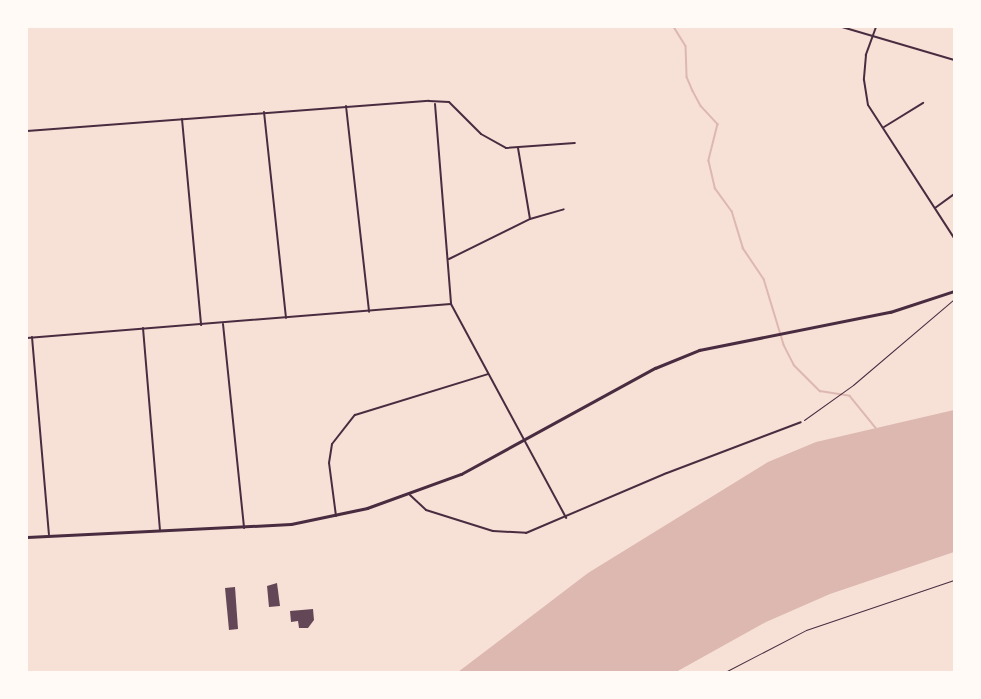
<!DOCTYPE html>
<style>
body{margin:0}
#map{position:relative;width:981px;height:699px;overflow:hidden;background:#f7e1d7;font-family:Cabin,sans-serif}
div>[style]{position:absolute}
.water>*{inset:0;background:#dcb8b0}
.stream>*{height:1.5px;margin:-0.75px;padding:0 0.75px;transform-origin:0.75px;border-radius:0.75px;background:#dcb8b0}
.building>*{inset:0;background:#644757}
.path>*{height:1px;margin:-0.5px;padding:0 0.5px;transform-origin:0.5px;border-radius:0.5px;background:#4a2c40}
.minor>*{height:2px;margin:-1px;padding:0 1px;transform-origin:1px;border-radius:1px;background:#4a2c40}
.tertiary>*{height:3px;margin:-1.5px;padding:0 1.5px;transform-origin:1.5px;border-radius:1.5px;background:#4a2c40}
span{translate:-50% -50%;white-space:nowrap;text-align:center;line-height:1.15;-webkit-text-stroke:4.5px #fffaf5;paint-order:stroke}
.frame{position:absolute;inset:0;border:28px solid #fffaf5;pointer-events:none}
</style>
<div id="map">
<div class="water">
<i style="clip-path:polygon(954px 410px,954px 552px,830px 594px,766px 622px,676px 672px,458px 672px,588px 573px,768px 462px,816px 442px)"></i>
</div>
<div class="stream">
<i style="left:674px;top:27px;width:22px;rotate:58deg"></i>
<i style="left:686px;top:46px;width:31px;rotate:88deg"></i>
<i style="left:687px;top:77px;width:15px;rotate:67deg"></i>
<i style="left:693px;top:91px;width:17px;rotate:62deg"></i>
<i style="left:701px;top:106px;width:25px;rotate:47deg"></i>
<i style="left:718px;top:124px;width:38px;rotate:104deg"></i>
<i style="left:709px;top:161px;width:28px;rotate:77deg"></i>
<i style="left:715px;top:188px;width:29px;rotate:54deg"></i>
<i style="left:732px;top:211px;width:39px;rotate:73deg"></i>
<i style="left:743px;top:248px;width:37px;rotate:56deg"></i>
<i style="left:764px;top:279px;width:69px;rotate:73.1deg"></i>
<i style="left:784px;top:345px;width:22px;rotate:63deg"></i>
<i style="left:794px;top:365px;width:37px;rotate:45deg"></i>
<i style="left:820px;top:391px;width:30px;rotate:9deg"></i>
<i style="left:850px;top:396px;width:41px;rotate:50.9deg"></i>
</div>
<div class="building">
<i style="clip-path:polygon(277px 583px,280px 606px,269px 607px,267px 586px)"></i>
<i style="clip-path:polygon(235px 587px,238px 629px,229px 630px,225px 588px)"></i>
<i style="clip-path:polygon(313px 609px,314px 620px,308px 628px,299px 628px,298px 621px,291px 622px,290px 611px)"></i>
</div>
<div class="path">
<i style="left:804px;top:420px;width:60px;rotate:-35.5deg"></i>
<i style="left:853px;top:385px;width:133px;rotate:-40.4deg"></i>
<i style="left:725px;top:672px;width:91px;rotate:-27.4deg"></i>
<i style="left:806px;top:630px;width:156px;rotate:-18.7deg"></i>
</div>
<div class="minor">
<i style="left:842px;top:27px;width:117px;rotate:16.4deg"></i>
<i style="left:876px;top:27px;width:30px;rotate:110deg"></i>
<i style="left:866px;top:55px;width:25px;rotate:95deg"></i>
<i style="left:864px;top:80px;width:25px;rotate:81deg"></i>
<i style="left:868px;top:105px;width:158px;rotate:57.1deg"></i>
<i style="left:435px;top:104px;width:201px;rotate:85.4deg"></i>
<i style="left:451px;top:304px;width:243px;rotate:61.7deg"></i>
<i style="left:346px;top:106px;width:207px;rotate:83.6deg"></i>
<i style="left:264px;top:112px;width:207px;rotate:83.9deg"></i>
<i style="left:182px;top:119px;width:207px;rotate:84.7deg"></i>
<i style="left:884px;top:127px;width:46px;rotate:-31.6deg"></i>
<i style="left:27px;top:131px;width:403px;rotate:-4.3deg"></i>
<i style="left:429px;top:101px;width:20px;rotate:3deg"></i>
<i style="left:449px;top:102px;width:45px;rotate:45deg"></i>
<i style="left:481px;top:134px;width:29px;rotate:29deg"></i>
<i style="left:506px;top:148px;width:69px;rotate:-4.1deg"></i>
<i style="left:518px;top:148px;width:72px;rotate:80.4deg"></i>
<i style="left:935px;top:208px;width:24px;rotate:-36deg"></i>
<i style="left:449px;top:259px;width:90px;rotate:-26.3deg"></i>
<i style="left:530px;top:219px;width:35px;rotate:-16deg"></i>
<i style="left:223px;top:324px;width:205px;rotate:84.1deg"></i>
<i style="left:143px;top:328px;width:203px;rotate:85.2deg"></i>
<i style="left:32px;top:337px;width:198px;rotate:85.1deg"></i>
<i style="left:27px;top:338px;width:425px;rotate:-4.6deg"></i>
<i style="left:410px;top:495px;width:22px;rotate:43deg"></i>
<i style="left:426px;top:510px;width:70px;rotate:17.4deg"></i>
<i style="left:493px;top:531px;width:33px;rotate:3deg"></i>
<i style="left:526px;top:533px;width:153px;rotate:-23.1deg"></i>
<i style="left:667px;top:473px;width:143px;rotate:-20.8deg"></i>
<i style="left:336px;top:516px;width:53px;rotate:-97.5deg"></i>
<i style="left:329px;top:463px;width:19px;rotate:-81deg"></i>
<i style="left:332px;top:444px;width:37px;rotate:-52deg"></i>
<i style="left:355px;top:415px;width:139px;rotate:-17.1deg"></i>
</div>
<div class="tertiary">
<i style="left:27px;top:537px;width:264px;rotate:-2.8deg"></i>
<i style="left:291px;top:524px;width:78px;rotate:-11.9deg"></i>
<i style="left:367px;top:508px;width:100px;rotate:-19.9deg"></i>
<i style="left:461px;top:474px;width:221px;rotate:-28.7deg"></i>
<i style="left:655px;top:368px;width:48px;rotate:-22.2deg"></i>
<i style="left:699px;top:350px;width:195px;rotate:-11.3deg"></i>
<i style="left:890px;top:312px;width:67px;rotate:-18.2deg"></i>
</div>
<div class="frame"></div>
</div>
